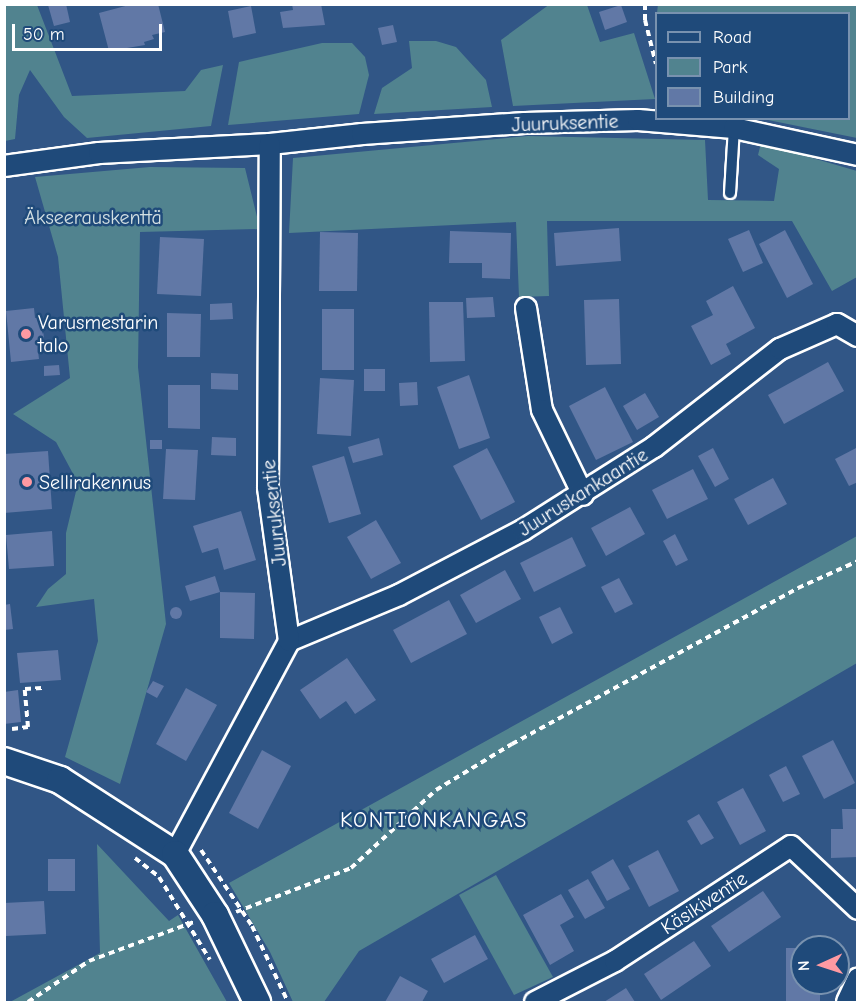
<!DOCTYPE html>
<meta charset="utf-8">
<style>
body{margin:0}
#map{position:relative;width:862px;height:1007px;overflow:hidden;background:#315686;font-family:"Comic Neue",sans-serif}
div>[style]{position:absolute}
.green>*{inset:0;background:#51838f}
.building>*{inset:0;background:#6178a6}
.round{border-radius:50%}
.path>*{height:4px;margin-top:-2px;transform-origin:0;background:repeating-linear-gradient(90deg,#fff 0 6px,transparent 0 10.5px)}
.roads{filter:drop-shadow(2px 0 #fff) drop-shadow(-2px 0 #fff) drop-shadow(0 2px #fff) drop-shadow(0 -2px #fff)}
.service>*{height:10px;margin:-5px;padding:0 5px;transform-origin:5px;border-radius:5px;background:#1f4a7a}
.minor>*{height:20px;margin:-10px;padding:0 10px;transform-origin:10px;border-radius:10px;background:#1f4a7a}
.tertiary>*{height:26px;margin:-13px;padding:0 13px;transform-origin:13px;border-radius:13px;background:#1f4a7a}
.dots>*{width:16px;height:16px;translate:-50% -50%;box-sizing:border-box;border:3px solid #1f4a7a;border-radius:50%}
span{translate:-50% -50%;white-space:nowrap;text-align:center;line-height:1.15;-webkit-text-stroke:5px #1f4a7a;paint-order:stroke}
.street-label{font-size:20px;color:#fff}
.park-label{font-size:20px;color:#d4e0e3}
.poi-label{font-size:20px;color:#fff}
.left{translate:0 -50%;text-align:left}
.quarter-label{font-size:22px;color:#fff;letter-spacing:1.5px}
.frame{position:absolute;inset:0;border:6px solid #fff;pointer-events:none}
.legend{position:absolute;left:655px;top:12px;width:195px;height:108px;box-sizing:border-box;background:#1f4a7a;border:2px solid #7992af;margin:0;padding:8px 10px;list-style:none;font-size:18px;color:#fff}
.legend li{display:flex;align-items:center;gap:12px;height:30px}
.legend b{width:30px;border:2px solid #7992af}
.north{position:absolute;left:790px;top:935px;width:60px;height:60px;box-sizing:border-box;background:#1f4a7a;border:2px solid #7992af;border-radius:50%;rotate:267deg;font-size:16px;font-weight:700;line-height:24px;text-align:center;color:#fff}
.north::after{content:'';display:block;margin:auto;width:21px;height:27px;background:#ff9aa2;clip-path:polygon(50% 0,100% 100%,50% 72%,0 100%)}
.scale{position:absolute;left:12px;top:24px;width:150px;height:27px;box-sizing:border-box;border:3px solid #fff;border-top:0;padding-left:8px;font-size:18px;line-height:21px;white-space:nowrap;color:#fff;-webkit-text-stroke:4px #1f4a7a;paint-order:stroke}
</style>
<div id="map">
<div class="green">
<i style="clip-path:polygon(5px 4px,37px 5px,72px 96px,185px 91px,201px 70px,223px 65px,211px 126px,87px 138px,64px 117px,30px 70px,19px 95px,15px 139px,5px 141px)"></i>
<i style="clip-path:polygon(550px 4px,587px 5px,600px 42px,634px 33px,655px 99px,513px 106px,501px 40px)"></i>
<i style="clip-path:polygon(658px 4px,857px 5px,857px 138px,763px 119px,848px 118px,848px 14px,657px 13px)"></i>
<i style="clip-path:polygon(409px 41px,436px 41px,456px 47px,486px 80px,492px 107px,374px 114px,382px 88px,412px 68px)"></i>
<i style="clip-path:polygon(322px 43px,352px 43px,365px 57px,369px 75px,359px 114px,228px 125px,239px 62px)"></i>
<i style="clip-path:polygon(528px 136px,705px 140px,708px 200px,774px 201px,779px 169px,758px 155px,761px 143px,857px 171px,857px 277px,832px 291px,792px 221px,547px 221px,549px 296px,519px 297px,516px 222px,289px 233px,293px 158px)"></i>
<i style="clip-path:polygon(150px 167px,245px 168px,260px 229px,140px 232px,138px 367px,166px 624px,120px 784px,65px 757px,98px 641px,94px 599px,36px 607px,48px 589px,66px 574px,66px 533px,78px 483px,56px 442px,13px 414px,70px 378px,58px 257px,35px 177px)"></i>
<i style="clip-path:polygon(857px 536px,857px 663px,359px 951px,324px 1002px,293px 1002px,270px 952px,229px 883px)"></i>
<i style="clip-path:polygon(97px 844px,169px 921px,178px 915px,227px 1002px,10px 1002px,100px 953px)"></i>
<i style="clip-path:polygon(496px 875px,553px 977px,514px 995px,459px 895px)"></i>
</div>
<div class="building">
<i style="clip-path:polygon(66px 4px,70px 22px,54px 26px,48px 5px)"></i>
<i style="clip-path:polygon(133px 4px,158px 4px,165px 32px,152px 35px,154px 39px,144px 42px,145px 45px,109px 51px,99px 13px)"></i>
<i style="clip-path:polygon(292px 4px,321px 4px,325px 25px,283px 28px,280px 12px,293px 10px)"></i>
<i style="clip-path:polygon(621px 5px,627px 22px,605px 30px,599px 12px)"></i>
<i style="clip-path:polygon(251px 6px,256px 33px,233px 38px,228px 11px)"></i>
<i style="clip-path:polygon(393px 25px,397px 42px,382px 45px,378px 28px)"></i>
<i style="clip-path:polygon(619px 228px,621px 261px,556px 266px,554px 233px)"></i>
<i style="clip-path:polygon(749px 230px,763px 263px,743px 272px,728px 239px)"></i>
<i style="clip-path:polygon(785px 230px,813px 284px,787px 298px,759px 244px)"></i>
<i style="clip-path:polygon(450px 231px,511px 233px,510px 279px,482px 278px,482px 263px,449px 263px)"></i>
<i style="clip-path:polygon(320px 232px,358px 233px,357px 291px,319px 291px)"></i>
<i style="clip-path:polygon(160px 237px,204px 239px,201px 296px,157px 294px)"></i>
<i style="clip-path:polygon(733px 286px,755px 328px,726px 344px,731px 354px,711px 365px,691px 326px,713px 315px,706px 301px)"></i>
<i style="clip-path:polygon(493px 297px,495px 317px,467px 318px,466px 298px)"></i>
<i style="clip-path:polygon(619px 299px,621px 364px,586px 365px,584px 300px)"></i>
<i style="clip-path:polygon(429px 302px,463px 302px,465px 361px,430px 362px)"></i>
<i style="clip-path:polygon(232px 303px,233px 319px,210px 320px,210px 304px)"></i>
<i style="clip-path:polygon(34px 308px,35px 318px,42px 317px,45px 350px,38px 351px,39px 359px,11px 362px,6px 311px)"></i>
<i style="clip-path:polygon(322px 309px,354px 309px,354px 370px,322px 370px)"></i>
<i style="clip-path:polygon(167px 313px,201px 314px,200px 357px,167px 357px)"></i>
<i style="clip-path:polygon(828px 362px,844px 391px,784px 424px,768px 395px)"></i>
<i style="clip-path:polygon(59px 365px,60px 375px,44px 376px,44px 366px)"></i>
<i style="clip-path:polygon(364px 369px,385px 369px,385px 391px,364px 391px)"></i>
<i style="clip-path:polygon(211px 373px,238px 374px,238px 390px,211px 389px)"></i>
<i style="clip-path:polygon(469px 375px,490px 438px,459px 449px,437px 387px)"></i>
<i style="clip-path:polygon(320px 378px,354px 380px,351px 436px,317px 434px)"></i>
<i style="clip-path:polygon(417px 382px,418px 405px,400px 406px,399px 383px)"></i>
<i style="clip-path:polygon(168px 385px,200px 385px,200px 429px,168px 428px)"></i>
<i style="clip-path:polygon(605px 387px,633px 442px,596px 460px,569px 406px)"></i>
<i style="clip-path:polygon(645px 393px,659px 417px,637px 430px,623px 406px)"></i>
<i style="clip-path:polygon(212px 437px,236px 438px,236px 456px,211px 455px)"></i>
<i style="clip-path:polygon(379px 438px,383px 455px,353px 463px,348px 447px)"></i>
<i style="clip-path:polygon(150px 440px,162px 440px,162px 449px,150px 449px)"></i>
<i style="clip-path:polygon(858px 447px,858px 482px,849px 486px,835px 459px)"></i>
<i style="clip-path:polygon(487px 448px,515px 502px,481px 520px,453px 466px)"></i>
<i style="clip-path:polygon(713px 448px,729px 479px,715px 487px,698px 456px)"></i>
<i style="clip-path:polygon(166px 449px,198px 450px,195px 500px,163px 499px)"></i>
<i style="clip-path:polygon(48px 451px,52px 509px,4px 513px,4px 454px)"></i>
<i style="clip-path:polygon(344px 456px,361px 514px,329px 523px,312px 466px)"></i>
<i style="clip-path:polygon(693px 469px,708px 499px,667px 519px,652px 490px)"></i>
<i style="clip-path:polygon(773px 478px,787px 504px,748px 525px,734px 499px)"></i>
<i style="clip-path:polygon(630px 507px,645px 534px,606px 556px,591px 528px)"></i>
<i style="clip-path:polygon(241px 511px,256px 560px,224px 570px,218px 548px,202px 553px,193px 526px)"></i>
<i style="clip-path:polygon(376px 520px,401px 563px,371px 579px,347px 537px)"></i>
<i style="clip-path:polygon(52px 531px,54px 566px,9px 569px,6px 535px)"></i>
<i style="clip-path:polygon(675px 534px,688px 560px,676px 566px,663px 541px)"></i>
<i style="clip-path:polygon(572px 537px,586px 566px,534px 592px,520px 563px)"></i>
<i style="clip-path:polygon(505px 570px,521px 599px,476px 623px,460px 595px)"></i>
<i style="clip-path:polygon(215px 576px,220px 592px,255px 593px,254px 639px,220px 638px,220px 592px,190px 601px,185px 586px)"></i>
<i style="clip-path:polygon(619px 578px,633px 604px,615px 613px,601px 587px)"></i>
<i style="clip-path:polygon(449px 600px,467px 634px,411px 663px,393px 630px)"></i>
<i style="clip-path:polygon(10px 604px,13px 629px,4px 630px,4px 605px)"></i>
<i class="round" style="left:170px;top:607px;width:12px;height:12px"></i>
<i style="clip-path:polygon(560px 607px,573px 633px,552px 644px,539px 617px)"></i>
<i style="clip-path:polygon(58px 650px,61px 680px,20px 683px,17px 653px)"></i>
<i style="clip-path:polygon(347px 658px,376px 700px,355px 714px,346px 701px,320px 719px,300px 690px)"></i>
<i style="clip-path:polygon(153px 681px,164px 686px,157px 698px,146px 692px)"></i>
<i style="clip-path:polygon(186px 688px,217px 705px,186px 761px,156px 744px)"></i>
<i style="clip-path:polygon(18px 690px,21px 722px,4px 724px,4px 692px)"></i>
<i style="clip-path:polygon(833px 740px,855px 783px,824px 799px,802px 756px)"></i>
<i style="clip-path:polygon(262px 750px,291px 766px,258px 829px,229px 813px)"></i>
<i style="clip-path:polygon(786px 766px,800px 794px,783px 802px,769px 775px)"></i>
<i style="clip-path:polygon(743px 788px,766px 831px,740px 845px,717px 802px)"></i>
<i style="clip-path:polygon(842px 809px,858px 809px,858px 857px,831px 858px,831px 829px,843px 829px)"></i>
<i style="clip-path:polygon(699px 814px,714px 838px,701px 845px,687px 821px)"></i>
<i style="clip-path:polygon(658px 850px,679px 891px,649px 907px,628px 866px)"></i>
<i style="clip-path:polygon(48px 859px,75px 859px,75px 891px,48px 891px)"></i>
<i style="clip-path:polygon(613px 859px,630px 889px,607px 901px,591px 872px)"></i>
<i style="clip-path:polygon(588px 879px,605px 908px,585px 919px,568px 890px)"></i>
<i style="clip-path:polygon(763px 891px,781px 917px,729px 952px,711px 926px)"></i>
<i style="clip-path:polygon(561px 894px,574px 917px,560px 925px,574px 951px,550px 965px,523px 915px)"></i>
<i style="clip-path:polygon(44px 901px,46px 934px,6px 936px,4px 903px)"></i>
<i style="clip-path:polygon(475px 935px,488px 959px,444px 983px,431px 959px)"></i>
<i style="clip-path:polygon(694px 941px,711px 966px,661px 1000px,644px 974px)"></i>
<i style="clip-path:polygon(786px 948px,802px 948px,802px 983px,820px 983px,820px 1002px,786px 1002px)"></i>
<i style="clip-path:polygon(400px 976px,428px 991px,422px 1002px,385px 1002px)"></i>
<i style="clip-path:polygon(626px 988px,635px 1002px,604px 1002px)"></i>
</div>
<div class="path">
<i style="left:645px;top:4px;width:16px;rotate:90deg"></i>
<i style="left:645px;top:20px;width:45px;rotate:76deg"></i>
<i style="left:12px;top:729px;width:16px;rotate:-7deg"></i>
<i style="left:28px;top:727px;width:38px;rotate:-95deg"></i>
<i style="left:25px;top:689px;width:17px;rotate:-3deg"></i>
<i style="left:201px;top:850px;width:92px;rotate:56.1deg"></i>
<i style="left:252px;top:926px;width:84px;rotate:64.7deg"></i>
<i style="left:135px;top:858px;width:31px;rotate:38deg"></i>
<i style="left:159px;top:877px;width:97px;rotate:58.4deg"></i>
<i style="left:236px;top:912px;width:123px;rotate:-20.9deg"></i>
<i style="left:351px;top:868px;width:115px;rotate:-42.5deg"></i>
<i style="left:436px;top:790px;width:89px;rotate:-31.2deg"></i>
<i style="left:512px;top:744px;width:326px;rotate:-28.6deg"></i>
<i style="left:798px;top:588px;width:66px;rotate:-24.2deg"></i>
<i style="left:28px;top:1002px;width:73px;rotate:-33.9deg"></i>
<i style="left:89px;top:961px;width:112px;rotate:-20.4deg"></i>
</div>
<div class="roads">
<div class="service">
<i style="left:730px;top:193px;width:65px;rotate:-86.5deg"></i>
</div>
<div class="minor">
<i style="left:4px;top:166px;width:96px;rotate:-7.8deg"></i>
<i style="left:99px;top:153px;width:171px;rotate:-3deg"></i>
<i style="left:270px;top:144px;width:93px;rotate:-6.2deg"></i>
<i style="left:362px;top:134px;width:163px;rotate:-3.9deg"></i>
<i style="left:525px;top:123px;width:113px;rotate:-1.5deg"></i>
<i style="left:638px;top:120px;width:96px;rotate:4.8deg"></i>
<i style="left:734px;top:128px;width:127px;rotate:12.3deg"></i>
<i style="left:526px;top:308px;width:103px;rotate:81.1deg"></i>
<i style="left:542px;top:410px;width:94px;rotate:64.2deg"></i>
<i style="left:289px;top:641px;width:119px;rotate:-22.7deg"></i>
<i style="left:399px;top:595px;width:140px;rotate:-27.7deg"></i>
<i style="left:523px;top:530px;width:155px;rotate:-32.4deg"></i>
<i style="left:654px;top:447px;width:160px;rotate:-37.9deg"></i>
<i style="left:780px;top:349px;width:62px;rotate:-23.7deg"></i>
<i style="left:837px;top:324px;width:24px;rotate:30deg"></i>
<i style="left:175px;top:854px;width:242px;rotate:-61.8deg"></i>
<i style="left:289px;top:641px;width:155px;rotate:-97.8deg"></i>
<i style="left:268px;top:487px;width:343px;rotate:-89.7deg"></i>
<i style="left:535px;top:1002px;width:90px;rotate:-27.1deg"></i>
<i style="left:615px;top:961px;width:210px;rotate:-33.2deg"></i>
<i style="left:791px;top:846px;width:92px;rotate:43.2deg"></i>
<i style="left:847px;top:1002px;width:26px;rotate:-65deg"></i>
</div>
<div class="tertiary">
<i style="left:4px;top:761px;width:59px;rotate:18.7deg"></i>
<i style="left:60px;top:780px;width:137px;rotate:32.8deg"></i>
<i style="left:175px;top:854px;width:73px;rotate:56.7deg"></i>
<i style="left:215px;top:915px;width:97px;rotate:64.2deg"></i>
</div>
</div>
<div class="dots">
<i style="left:26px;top:334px;background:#ff9aa2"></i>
<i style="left:27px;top:482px;background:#ff9aa2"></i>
</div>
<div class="street-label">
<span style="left:565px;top:123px;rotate:-2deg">Juuruksentie</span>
<span style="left:583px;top:492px;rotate:-32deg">Juuruskankaantie</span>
<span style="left:274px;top:513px;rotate:-96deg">Juuruksentie</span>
<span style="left:704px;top:903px;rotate:-33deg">Käsikiventie</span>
</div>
<div class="park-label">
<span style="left:93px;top:217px">Äkseerauskenttä</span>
</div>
<div class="poi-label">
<span class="left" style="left:38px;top:334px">Varusmestarin<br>talo</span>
<span class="left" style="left:39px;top:482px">Sellirakennus</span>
</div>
<div class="quarter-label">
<span style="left:434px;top:821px">KONTIONKANGAS</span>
</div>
<div class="frame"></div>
<ul class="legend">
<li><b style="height:8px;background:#1f4a7a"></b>Road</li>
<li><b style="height:16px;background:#51838f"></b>Park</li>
<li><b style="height:16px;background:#6178a6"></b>Building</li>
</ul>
<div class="north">N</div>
<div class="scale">50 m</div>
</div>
